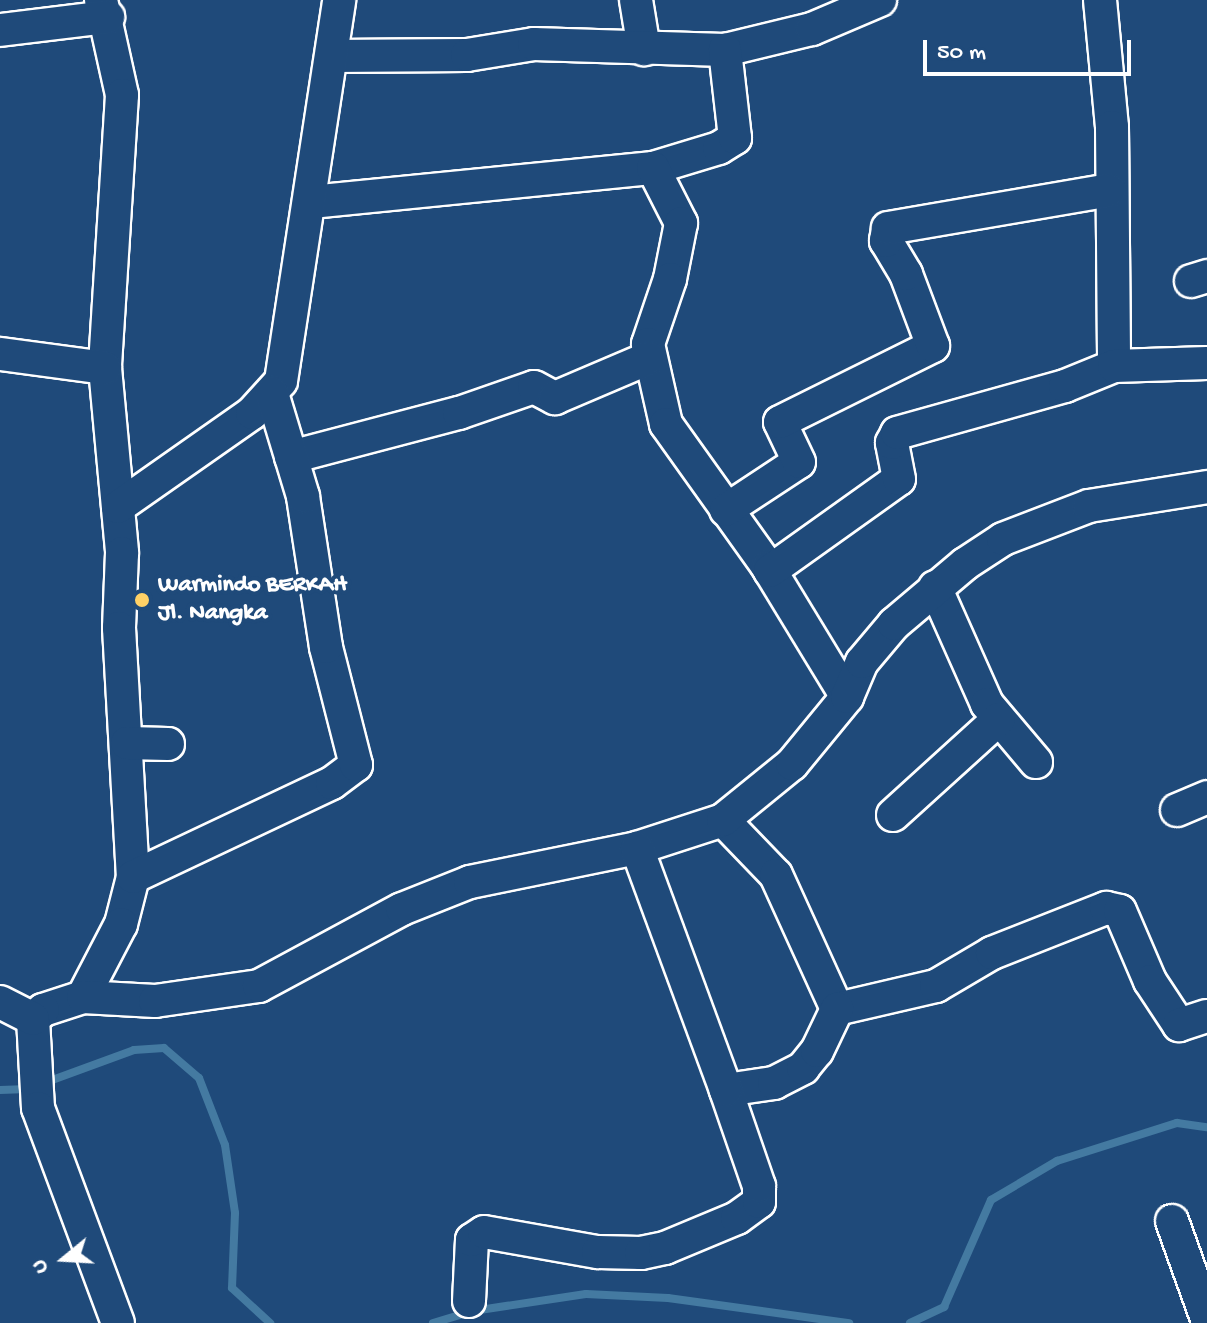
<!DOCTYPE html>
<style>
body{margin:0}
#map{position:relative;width:1207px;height:1323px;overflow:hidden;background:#1f4a7a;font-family:"Gochi Hand",sans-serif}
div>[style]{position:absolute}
.stream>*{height:8px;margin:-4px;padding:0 4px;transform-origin:4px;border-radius:4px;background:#447aa1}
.roads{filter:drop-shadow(2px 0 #fff) drop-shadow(-2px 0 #fff) drop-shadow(0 2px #fff) drop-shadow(0 -2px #fff)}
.minor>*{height:32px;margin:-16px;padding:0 16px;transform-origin:16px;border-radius:16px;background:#1f4a7a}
.dots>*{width:22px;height:22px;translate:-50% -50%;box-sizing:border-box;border:4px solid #1f4a7a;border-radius:50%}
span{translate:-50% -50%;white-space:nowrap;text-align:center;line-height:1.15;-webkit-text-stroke:8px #1f4a7a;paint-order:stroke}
.poi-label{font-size:24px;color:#fff;font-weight:700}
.left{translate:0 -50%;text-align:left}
.north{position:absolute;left:24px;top:1219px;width:80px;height:80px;-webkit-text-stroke:6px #1f4a7a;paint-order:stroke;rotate:252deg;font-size:22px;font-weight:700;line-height:32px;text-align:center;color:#fff}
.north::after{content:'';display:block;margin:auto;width:28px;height:36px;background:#fff;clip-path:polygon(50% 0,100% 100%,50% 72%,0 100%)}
.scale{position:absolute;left:923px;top:40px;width:208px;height:36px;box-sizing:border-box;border:4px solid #fff;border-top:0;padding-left:10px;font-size:24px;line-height:28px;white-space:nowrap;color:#fff;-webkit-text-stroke:6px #1f4a7a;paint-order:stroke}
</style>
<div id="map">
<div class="stream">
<i style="left:44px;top:1083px;width:96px;rotate:-20.1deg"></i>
<i style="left:134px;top:1050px;width:30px;rotate:-4deg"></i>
<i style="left:164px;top:1048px;width:46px;rotate:40.6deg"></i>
<i style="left:199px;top:1078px;width:72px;rotate:68.8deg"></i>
<i style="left:225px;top:1145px;width:69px;rotate:81.6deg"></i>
<i style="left:235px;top:1213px;width:75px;rotate:92.3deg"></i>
<i style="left:232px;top:1288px;width:52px;rotate:42.6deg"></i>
<i style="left:0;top:1090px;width:28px;rotate:-2deg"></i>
<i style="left:433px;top:1323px;width:42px;rotate:-16.7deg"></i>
<i style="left:473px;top:1311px;width:114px;rotate:-8.6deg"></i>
<i style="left:586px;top:1294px;width:82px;rotate:2.8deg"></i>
<i style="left:668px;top:1298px;width:183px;rotate:7.9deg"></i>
<i style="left:910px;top:1323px;width:38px;rotate:-25deg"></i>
<i style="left:944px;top:1307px;width:117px;rotate:-66.3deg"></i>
<i style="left:991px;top:1200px;width:77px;rotate:-30.6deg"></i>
<i style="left:1057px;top:1161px;width:126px;rotate:-17.6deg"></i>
<i style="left:1177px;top:1123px;width:30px;rotate:8deg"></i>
</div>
<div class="roads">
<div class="minor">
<i style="left:101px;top:0;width:97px;rotate:77.5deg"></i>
<i style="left:122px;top:95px;width:274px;rotate:93.6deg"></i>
<i style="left:105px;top:368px;width:186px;rotate:84.7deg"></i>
<i style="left:122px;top:553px;width:75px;rotate:92.3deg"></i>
<i style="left:119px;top:628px;width:249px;rotate:86.8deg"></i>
<i style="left:133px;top:877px;width:49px;rotate:104.3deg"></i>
<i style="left:121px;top:924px;width:82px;rotate:117.5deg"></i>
<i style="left:83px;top:997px;width:42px;rotate:162deg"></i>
<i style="left:43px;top:1010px;width:13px;rotate:138deg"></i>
<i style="left:33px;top:1019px;width:89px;rotate:86.8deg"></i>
<i style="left:38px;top:1108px;width:229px;rotate:69.6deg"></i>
<i style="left:636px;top:0;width:50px;rotate:80.7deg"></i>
<i style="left:1100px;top:0;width:128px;rotate:84.6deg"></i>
<i style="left:1112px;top:127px;width:239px;rotate:89.5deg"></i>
<i style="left:0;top:30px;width:109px;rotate:-6.9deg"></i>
<i style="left:332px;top:56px;width:135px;rotate:-0.4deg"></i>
<i style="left:467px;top:55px;width:68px;rotate:-9.3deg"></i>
<i style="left:534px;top:44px;width:191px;rotate:1.8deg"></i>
<i style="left:725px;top:50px;width:89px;rotate:-13.6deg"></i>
<i style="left:812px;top:29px;width:74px;rotate:-23.1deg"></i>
<i style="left:653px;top:168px;width:69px;rotate:-16.9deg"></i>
<i style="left:719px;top:148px;width:19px;rotate:-32deg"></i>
<i style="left:735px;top:138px;width:89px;rotate:-96.5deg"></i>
<i style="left:311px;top:202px;width:344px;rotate:-5.7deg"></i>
<i style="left:653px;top:168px;width:62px;rotate:63deg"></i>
<i style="left:681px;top:223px;width:57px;rotate:101.1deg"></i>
<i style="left:670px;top:279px;width:69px;rotate:108.7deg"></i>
<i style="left:648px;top:344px;width:82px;rotate:77.3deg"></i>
<i style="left:666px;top:424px;width:176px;rotate:54.5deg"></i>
<i style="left:768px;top:567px;width:152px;rotate:58.7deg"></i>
<i style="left:1191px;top:281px;width:17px;rotate:-17deg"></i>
<i style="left:0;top:354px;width:106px;rotate:7.6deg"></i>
<i style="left:291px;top:457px;width:174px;rotate:-14.7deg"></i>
<i style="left:459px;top:413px;width:79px;rotate:-19.1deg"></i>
<i style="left:534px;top:387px;width:24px;rotate:28deg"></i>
<i style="left:555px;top:398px;width:102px;rotate:-23.1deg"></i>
<i style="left:118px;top:507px;width:164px;rotate:-35deg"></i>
<i style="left:252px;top:413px;width:43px;rotate:-47.8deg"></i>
<i style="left:281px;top:381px;width:385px;rotate:-81.3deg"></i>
<i style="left:726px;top:510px;width:87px;rotate:-33.3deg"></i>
<i style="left:799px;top:462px;width:44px;rotate:-115.4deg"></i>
<i style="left:780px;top:422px;width:171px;rotate:-26.4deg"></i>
<i style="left:933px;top:346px;width:77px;rotate:-110.6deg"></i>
<i style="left:906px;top:274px;width:39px;rotate:-121deg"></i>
<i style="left:886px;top:241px;width:13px;rotate:-81deg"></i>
<i style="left:888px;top:228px;width:225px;rotate:-9.7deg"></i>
<i style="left:770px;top:571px;width:158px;rotate:-35.5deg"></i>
<i style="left:899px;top:479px;width:37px;rotate:-101deg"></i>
<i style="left:892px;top:443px;width:11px;rotate:-63deg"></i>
<i style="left:897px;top:433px;width:174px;rotate:-15.6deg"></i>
<i style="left:1065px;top:386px;width:53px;rotate:-22.2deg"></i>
<i style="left:1114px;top:366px;width:93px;rotate:-1.8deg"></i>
<i style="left:935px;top:587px;width:128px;rotate:66deg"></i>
<i style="left:987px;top:704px;width:76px;rotate:49.8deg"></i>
<i style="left:127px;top:743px;width:41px;rotate:1.4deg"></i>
<i style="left:1177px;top:810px;width:33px;rotate:-23deg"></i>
<i style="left:893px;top:815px;width:143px;rotate:-42.2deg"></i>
<i style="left:723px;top:820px;width:76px;rotate:46.1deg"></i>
<i style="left:776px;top:875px;width:147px;rotate:65.5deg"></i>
<i style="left:837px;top:1009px;width:102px;rotate:-13.1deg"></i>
<i style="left:936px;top:986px;width:65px;rotate:-30.5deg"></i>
<i style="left:992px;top:953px;width:123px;rotate:-21.5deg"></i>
<i style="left:1106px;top:908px;width:14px;rotate:12deg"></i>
<i style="left:1120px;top:911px;width:76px;rotate:66.8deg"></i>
<i style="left:1150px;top:981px;width:53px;rotate:56.6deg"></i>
<i style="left:1179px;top:1025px;width:29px;rotate:-18deg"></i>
<i style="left:133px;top:877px;width:220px;rotate:-25.3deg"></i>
<i style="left:332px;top:783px;width:30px;rotate:-37deg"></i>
<i style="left:356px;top:765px;width:122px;rotate:-104.3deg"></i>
<i style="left:326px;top:647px;width:153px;rotate:-98.7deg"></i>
<i style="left:303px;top:496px;width:108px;rotate:-106.8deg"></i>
<i style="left:83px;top:997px;width:72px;rotate:3.2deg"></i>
<i style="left:155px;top:1001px;width:105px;rotate:-8.2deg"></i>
<i style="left:259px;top:986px;width:162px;rotate:-28.3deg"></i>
<i style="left:402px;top:909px;width:73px;rotate:-21.7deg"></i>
<i style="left:470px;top:882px;width:170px;rotate:-11.5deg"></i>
<i style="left:637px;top:848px;width:90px;rotate:-18deg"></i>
<i style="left:723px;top:820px;width:89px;rotate:-39.1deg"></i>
<i style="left:792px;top:764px;width:87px;rotate:-50.6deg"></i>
<i style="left:847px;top:697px;width:38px;rotate:-67deg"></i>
<i style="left:862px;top:662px;width:50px;rotate:-49.9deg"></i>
<i style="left:894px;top:624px;width:93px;rotate:-40.2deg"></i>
<i style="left:965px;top:564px;width:45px;rotate:-33.3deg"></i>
<i style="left:1003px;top:539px;width:92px;rotate:-21deg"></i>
<i style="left:1089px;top:506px;width:120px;rotate:-9.1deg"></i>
<i style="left:0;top:1002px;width:37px;rotate:27deg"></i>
<i style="left:726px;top:1090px;width:49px;rotate:-8.3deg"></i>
<i style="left:774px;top:1083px;width:33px;rotate:-27deg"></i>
<i style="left:803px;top:1068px;width:22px;rotate:-51deg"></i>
<i style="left:817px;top:1051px;width:47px;rotate:-64.5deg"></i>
<i style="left:1172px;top:1221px;width:104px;rotate:70.3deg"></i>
<i style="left:469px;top:1301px;width:61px;rotate:-87.2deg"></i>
<i style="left:472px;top:1240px;width:14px;rotate:-34deg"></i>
<i style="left:484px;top:1232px;width:116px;rotate:10deg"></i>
<i style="left:598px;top:1252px;width:43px;rotate:1.3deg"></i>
<i style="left:641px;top:1253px;width:25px;rotate:-12deg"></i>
<i style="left:665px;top:1248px;width:78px;rotate:-22.6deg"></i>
<i style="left:737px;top:1218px;width:27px;rotate:-36deg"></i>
<i style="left:759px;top:1202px;width:16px;rotate:-90deg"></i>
<i style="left:759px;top:1186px;width:102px;rotate:-109deg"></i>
<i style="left:726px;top:1090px;width:258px;rotate:-110.2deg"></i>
</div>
</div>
<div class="dots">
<i style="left:142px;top:600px;background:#ffd166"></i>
</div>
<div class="poi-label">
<span class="left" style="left:158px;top:600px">Warmindo BERKAH<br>Jl. Nangka</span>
</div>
<div class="north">U</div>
<div class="scale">50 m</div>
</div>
